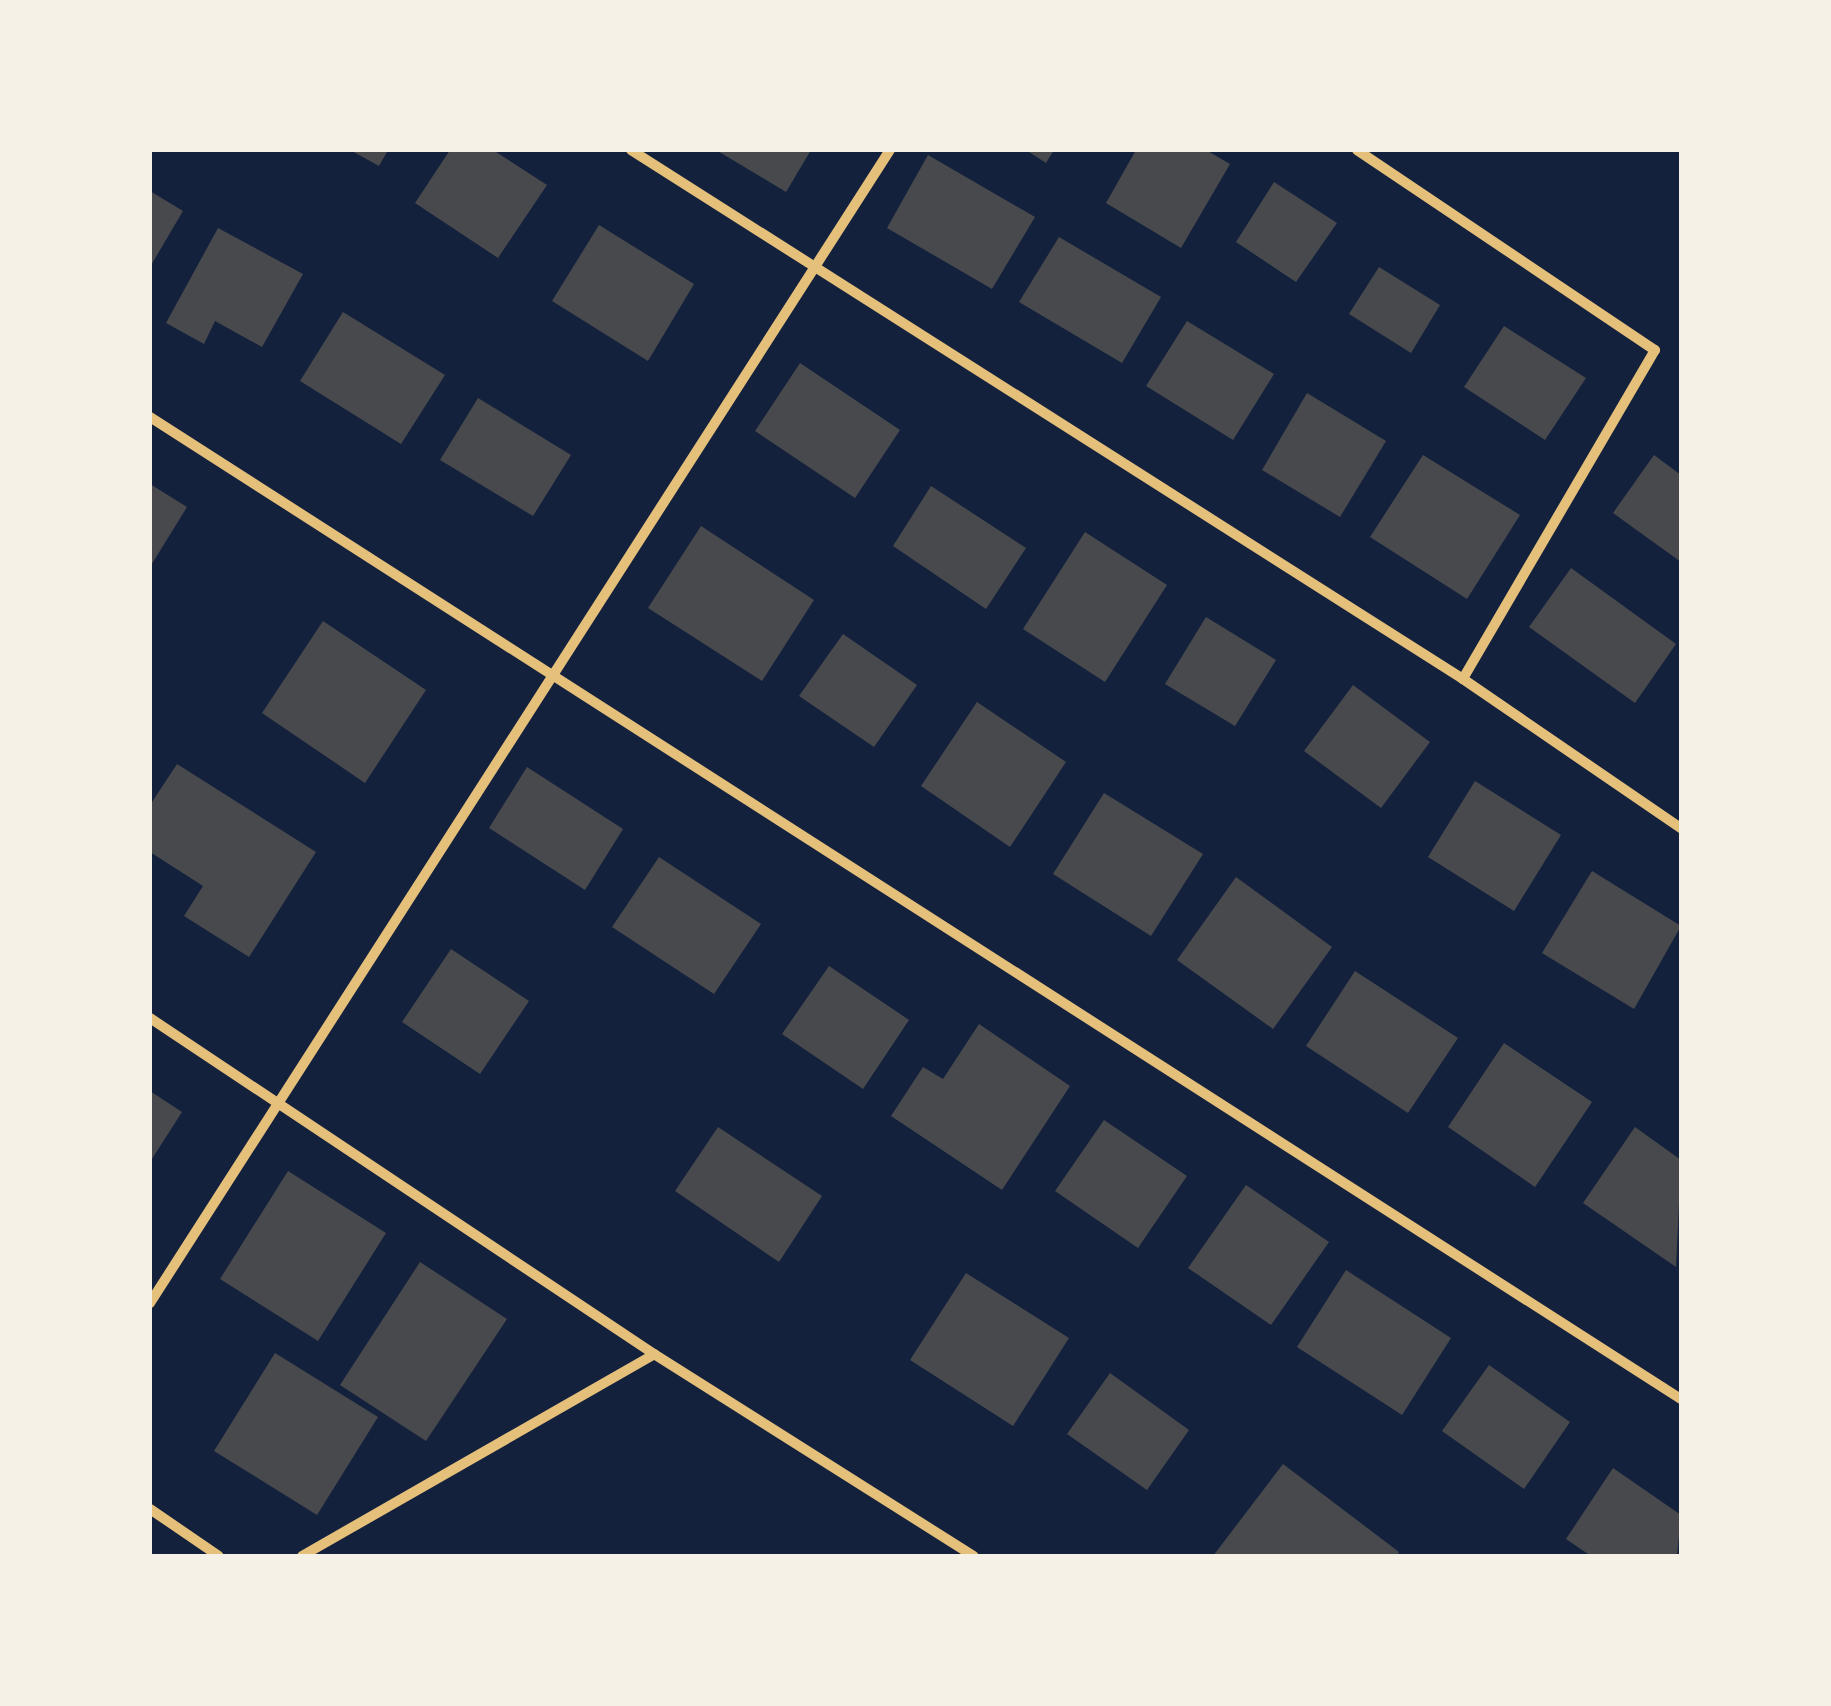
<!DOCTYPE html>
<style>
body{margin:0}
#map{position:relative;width:1831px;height:1706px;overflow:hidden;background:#14213d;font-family:Commissioner,sans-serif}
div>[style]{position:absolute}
.building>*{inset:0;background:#48494c}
.minor>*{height:10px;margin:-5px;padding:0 5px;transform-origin:5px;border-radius:5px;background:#e5c07b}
span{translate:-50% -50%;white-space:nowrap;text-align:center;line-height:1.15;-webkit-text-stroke:8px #f6f1e7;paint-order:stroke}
.frame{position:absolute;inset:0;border:152px solid #f6f1e7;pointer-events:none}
</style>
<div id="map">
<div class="building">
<i style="clip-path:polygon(350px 150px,388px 150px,379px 166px)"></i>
<i style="clip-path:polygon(450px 150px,493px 150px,547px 185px,498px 258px,415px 203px)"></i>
<i style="clip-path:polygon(716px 150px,811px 150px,786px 192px)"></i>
<i style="clip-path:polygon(1026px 150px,1054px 150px,1046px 163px)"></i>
<i style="clip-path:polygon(1136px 150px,1206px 150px,1230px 164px,1181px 248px,1106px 203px)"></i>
<i style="clip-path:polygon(928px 155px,1035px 217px,992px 289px,887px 228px)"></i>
<i style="clip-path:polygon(1274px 182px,1337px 223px,1296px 282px,1236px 242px)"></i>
<i style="clip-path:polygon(150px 191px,183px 211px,150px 267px)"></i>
<i style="clip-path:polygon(599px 225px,694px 284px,648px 361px,552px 301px)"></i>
<i style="clip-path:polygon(218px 228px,303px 274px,262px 347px,215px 321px,204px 344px,166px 323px)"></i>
<i style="clip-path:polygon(1059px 237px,1161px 297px,1122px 363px,1019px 302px)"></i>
<i style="clip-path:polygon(1379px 267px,1440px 305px,1411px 353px,1349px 314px)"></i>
<i style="clip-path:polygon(343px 312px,445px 375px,401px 444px,300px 381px)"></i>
<i style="clip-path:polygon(1187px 321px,1274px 374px,1233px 440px,1146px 386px)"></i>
<i style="clip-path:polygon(1504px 326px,1586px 378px,1545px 440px,1464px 387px)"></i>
<i style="clip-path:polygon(800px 363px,900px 430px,855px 498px,755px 431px)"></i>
<i style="clip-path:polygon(1307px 393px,1386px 441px,1340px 517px,1262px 470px)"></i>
<i style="clip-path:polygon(478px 398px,571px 455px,533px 516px,440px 460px)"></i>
<i style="clip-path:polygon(1423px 455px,1520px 515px,1467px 599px,1370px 537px)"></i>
<i style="clip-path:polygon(1654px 455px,1681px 475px,1681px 562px,1613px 513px)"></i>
<i style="clip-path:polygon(150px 484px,187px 507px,150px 567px)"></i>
<i style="clip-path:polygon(931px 486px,1026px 548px,986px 609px,893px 546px)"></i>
<i style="clip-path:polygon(701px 526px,814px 600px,762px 681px,648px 608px)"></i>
<i style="clip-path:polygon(1085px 532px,1167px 585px,1105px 682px,1023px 629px)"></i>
<i style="clip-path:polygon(1571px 568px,1676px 644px,1635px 703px,1529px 627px)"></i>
<i style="clip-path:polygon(1206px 617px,1276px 660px,1235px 726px,1165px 684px)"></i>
<i style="clip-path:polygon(323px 621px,426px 690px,365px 783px,262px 713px)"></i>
<i style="clip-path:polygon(843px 634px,917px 685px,874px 747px,799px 696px)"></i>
<i style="clip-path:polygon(1353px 685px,1430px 742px,1381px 808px,1304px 751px)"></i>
<i style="clip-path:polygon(977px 702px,1066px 762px,1010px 847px,921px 786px)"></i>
<i style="clip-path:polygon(177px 764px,316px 852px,249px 957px,184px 916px,203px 886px,150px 852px,150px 805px)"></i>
<i style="clip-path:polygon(527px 767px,623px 829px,585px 890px,489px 828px)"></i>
<i style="clip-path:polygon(1475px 781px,1561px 835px,1514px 911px,1428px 857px)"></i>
<i style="clip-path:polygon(1104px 793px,1203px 854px,1151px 936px,1053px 874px)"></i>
<i style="clip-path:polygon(659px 857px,761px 924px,714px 994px,612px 927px)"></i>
<i style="clip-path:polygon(1592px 871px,1681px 926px,1634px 1009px,1542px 953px)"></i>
<i style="clip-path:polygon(1236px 877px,1332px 947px,1273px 1029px,1177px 960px)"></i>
<i style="clip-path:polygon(451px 949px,529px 1001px,480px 1074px,402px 1022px)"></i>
<i style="clip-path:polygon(829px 966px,909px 1020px,863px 1089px,782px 1034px)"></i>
<i style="clip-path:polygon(1355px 971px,1458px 1038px,1408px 1113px,1306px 1046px)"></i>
<i style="clip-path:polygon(979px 1024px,1070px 1086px,1002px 1190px,891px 1116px,923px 1067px,943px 1079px)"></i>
<i style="clip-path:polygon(1504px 1043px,1592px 1102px,1535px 1187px,1448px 1127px)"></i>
<i style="clip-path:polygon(150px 1091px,182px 1112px,150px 1162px)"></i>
<i style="clip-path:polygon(1104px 1120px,1187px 1176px,1138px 1248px,1055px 1191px)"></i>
<i style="clip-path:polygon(718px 1127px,822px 1196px,779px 1262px,675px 1191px)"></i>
<i style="clip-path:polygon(1635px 1127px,1681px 1160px,1676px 1267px,1583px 1203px)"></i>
<i style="clip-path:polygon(288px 1171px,386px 1233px,318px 1341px,220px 1279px)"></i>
<i style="clip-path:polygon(1246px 1185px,1329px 1242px,1271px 1325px,1188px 1268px)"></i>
<i style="clip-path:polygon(420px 1262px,507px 1319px,426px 1441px,340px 1385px)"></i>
<i style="clip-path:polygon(1346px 1270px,1451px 1338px,1402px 1415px,1297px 1347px)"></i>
<i style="clip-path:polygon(966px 1273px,1069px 1338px,1013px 1426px,910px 1360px)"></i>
<i style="clip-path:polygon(275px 1353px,378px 1417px,317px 1515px,214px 1451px)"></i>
<i style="clip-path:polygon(1489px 1365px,1570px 1422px,1524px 1489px,1442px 1431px)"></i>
<i style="clip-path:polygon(1110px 1373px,1189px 1430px,1147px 1490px,1067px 1434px)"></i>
<i style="clip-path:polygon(1283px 1464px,1399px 1552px,1397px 1556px,1213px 1556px)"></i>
<i style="clip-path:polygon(1613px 1468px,1681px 1515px,1677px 1556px,1591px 1556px,1566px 1539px)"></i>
</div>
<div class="minor">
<i style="left:631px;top:150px;width:986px;rotate:32.45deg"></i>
<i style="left:1463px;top:679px;width:264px;rotate:34.4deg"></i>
<i style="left:1357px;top:150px;width:359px;rotate:33.9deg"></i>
<i style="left:1655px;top:350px;width:381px;rotate:120.3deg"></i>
<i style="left:150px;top:417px;width:1819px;rotate:32.68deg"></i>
<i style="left:150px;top:1018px;width:606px;rotate:33.69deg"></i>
<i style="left:654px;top:1354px;width:378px;rotate:32.3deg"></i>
<i style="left:150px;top:1303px;width:1370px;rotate:-57.31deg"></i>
<i style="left:150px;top:1509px;width:83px;rotate:34.3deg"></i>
<i style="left:302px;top:1556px;width:406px;rotate:-29.8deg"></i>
</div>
<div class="frame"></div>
</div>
